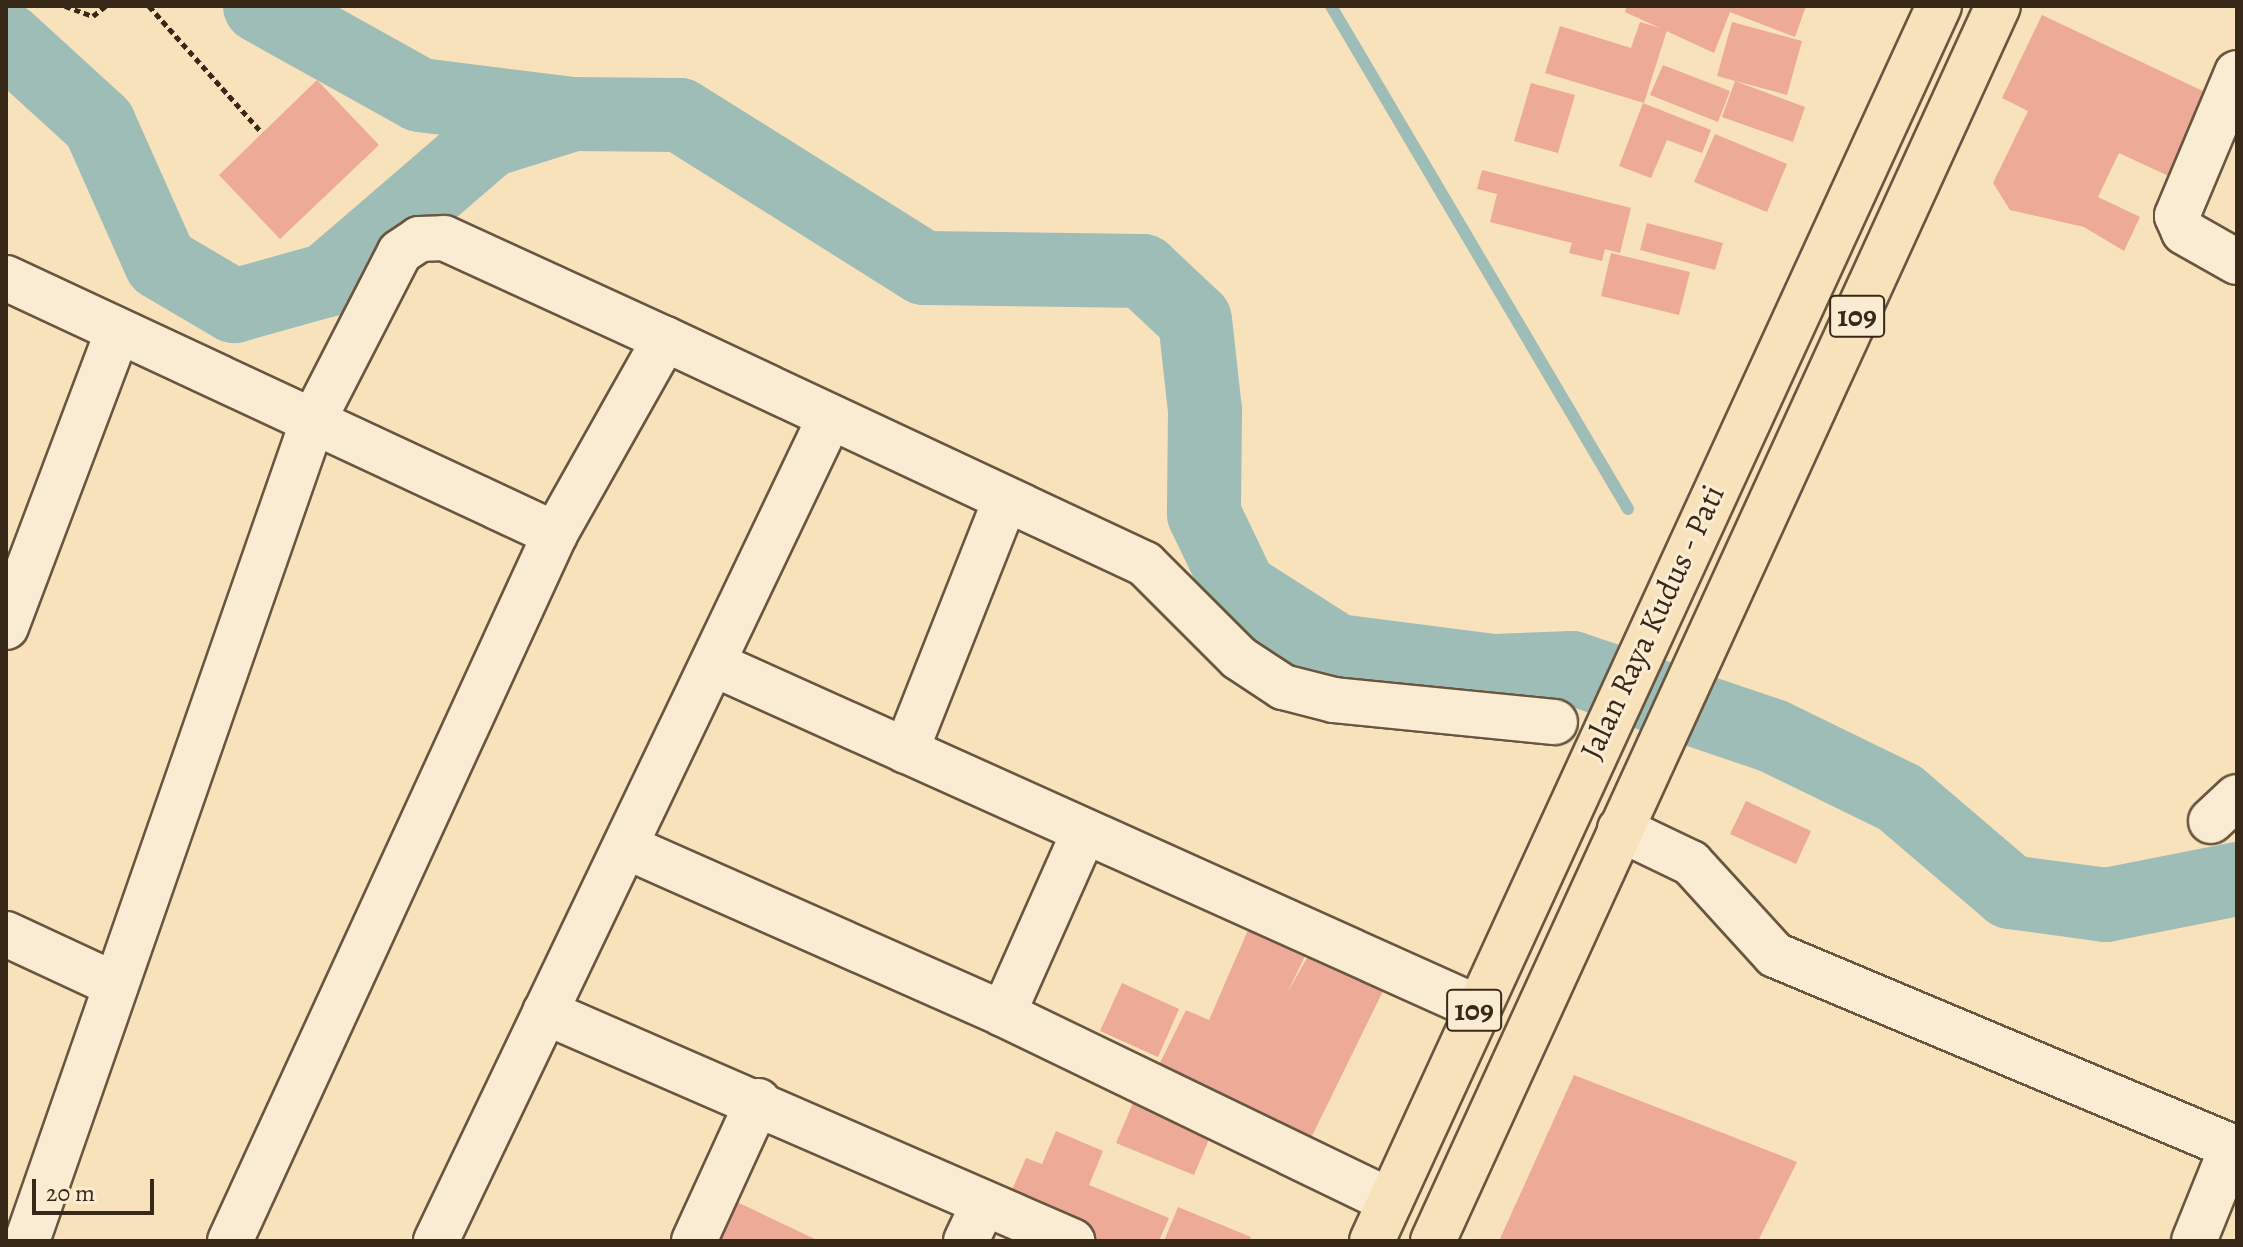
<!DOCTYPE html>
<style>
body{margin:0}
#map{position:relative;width:2243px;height:1247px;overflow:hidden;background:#f8e2bc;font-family:Alegreya,serif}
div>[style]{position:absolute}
.stream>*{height:12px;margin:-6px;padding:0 6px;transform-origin:6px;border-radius:6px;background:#9fbdb7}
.river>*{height:74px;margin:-37px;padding:0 37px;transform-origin:37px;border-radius:37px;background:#9fbdb7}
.building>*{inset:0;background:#edaa96}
.path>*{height:5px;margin-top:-2.5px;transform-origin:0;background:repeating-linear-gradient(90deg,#382817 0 6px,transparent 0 10px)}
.roads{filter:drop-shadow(2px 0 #685640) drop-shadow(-2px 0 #685640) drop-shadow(0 2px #685640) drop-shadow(0 -2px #685640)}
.minor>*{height:44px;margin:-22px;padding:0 22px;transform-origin:22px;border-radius:22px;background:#faecd3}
.primary>*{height:44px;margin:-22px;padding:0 22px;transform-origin:22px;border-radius:22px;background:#f8e2bc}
span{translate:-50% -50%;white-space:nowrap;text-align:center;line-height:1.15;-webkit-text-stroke:6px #faecd3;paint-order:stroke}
.shield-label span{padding:2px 6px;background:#faecd3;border:2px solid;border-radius:6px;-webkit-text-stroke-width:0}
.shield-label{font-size:30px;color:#382817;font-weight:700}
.street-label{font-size:32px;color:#382817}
.frame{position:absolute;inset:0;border:8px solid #382817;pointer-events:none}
.scale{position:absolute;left:32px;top:1179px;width:122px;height:36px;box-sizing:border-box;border:4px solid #382817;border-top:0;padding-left:10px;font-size:24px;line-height:28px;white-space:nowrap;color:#382817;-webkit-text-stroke:6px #faecd3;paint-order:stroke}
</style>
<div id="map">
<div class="stream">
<i style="left:1331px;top:6px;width:584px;rotate:59.44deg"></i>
</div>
<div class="river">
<i style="left:260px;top:6px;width:183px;rotate:29.1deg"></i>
<i style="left:420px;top:95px;width:153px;rotate:7.1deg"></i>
<i style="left:572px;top:114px;width:108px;rotate:0.5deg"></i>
<i style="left:680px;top:115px;width:288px;rotate:32.1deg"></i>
<i style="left:924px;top:268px;width:219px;rotate:0.8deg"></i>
<i style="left:1143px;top:271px;width:71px;rotate:43.3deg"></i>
<i style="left:1195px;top:320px;width:92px;rotate:83.7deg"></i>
<i style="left:1205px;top:411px;width:103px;rotate:90.6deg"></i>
<i style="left:1204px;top:514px;width:83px;rotate:64.4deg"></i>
<i style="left:1240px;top:589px;width:115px;rotate:32.6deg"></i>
<i style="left:1337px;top:651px;width:157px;rotate:7.3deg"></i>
<i style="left:1493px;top:671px;width:79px;rotate:-2.2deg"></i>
<i style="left:1572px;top:668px;width:212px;rotate:18.7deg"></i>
<i style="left:1773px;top:736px;width:141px;rotate:26deg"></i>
<i style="left:1900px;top:798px;width:145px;rotate:40.5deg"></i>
<i style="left:2010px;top:892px;width:97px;rotate:7.7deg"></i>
<i style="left:2106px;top:905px;width:134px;rotate:-11.2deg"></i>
<i style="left:6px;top:39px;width:126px;rotate:42.4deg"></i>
<i style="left:99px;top:124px;width:152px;rotate:66deg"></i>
<i style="left:161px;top:263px;width:85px;rotate:30.5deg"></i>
<i style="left:234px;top:306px;width:97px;rotate:-15.6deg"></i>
<i style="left:327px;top:280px;width:215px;rotate:-40.7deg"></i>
<i style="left:490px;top:140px;width:81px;rotate:-17.3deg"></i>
</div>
<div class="building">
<i style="clip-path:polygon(1627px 6px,1806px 6px,1795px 37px,1730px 12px,1714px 53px,1625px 12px)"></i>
<i style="clip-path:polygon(2042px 15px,2224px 101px,2188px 185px,2119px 153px,2098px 197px,2140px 217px,2124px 251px,2084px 227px,2010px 210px,1993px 183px,2028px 111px,2002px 98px)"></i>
<i style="clip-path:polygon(1640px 22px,1667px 30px,1644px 103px,1545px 73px,1560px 26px,1631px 48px)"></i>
<i style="clip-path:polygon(1732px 22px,1802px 41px,1787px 95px,1717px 76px)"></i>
<i style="clip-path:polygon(1663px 65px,1730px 91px,1718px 122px,1650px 95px)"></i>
<i style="clip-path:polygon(317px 80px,379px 145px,280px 239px,219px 175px)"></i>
<i style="clip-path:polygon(1735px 81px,1805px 107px,1793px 142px,1722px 117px)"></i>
<i style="clip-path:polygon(1531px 83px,1575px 95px,1558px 153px,1514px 141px)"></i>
<i style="clip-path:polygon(1643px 103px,1711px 130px,1702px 153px,1667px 140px,1651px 178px,1619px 166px)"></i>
<i style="clip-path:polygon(1715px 134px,1787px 164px,1767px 212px,1694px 182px)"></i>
<i style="clip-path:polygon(1482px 170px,1631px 208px,1620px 253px,1605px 249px,1602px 261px,1569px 253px,1572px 243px,1490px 222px,1497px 194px,1477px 189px)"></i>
<i style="clip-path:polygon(1647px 223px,1723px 243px,1715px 270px,1640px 250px)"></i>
<i style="clip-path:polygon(1611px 253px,1690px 272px,1679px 315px,1601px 296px)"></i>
<i style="clip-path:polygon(1746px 801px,1811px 831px,1796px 864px,1730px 834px)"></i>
<i style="clip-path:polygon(1252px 921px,1309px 948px,1287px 993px,1311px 951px,1385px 987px,1310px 1140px,1158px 1067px,1186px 1010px,1209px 1020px)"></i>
<i style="clip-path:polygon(1122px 983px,1179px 1009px,1158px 1057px,1100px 1031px)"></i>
<i style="clip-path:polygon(1574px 1075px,1797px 1162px,1758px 1241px,1499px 1241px)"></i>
<i style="clip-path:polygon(1137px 1093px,1215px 1125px,1194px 1175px,1116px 1143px)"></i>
<i style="clip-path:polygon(1056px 1131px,1103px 1151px,1089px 1185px,1169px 1218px,1159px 1241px,1085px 1241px,1007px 1201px,1026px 1158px,1042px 1164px)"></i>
<i style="clip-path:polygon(737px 1202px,819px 1241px,718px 1241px)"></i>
<i style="clip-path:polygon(1178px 1207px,1251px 1237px,1249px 1241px,1164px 1241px)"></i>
</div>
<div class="path">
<i style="left:65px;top:6px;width:30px;rotate:20deg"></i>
<i style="left:93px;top:16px;width:16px;rotate:-38deg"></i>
<i style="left:149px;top:6px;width:170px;rotate:48.3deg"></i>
</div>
<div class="roads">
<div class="minor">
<i style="left:2237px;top:73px;width:155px;rotate:112.8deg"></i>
<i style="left:2177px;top:216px;width:17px;rotate:66deg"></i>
<i style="left:2184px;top:232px;width:61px;rotate:29.5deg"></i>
<i style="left:6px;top:278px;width:606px;rotate:25deg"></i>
<i style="left:6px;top:627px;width:316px;rotate:-69.3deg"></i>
<i style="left:716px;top:665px;width:833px;rotate:24.23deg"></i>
<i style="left:906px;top:751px;width:269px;rotate:-68.4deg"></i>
<i style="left:2211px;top:821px;width:35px;rotate:-43deg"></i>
<i style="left:1620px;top:829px;width:79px;rotate:25.6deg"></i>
<i style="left:1691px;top:863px;width:125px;rotate:47.6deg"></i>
<i style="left:1775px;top:955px;width:501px;rotate:22.78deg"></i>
<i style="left:629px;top:848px;width:409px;rotate:23.9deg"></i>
<i style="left:1003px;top:1014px;width:430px;rotate:25.8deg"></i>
<i style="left:6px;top:934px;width:121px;rotate:24.9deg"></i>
<i style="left:545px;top:1012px;width:575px;rotate:23.49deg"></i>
<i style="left:1003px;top:1014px;width:199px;rotate:-66deg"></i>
<i style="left:27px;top:1241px;width:866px;rotate:-70.79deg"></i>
<i style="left:312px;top:423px;width:192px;rotate:-62.8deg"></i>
<i style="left:400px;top:252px;width:23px;rotate:-34deg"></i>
<i style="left:419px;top:239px;width:25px;rotate:-2deg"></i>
<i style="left:444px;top:238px;width:243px;rotate:24.6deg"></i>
<i style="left:230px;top:1241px;width:778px;rotate:-65.31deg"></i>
<i style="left:555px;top:534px;width:224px;rotate:-60.6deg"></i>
<i style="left:665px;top:339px;width:530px;rotate:25.11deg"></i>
<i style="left:1145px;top:564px;width:133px;rotate:45deg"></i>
<i style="left:1239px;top:658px;width:53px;rotate:33.4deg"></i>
<i style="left:1283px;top:687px;width:53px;rotate:14.3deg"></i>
<i style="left:1334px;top:700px;width:222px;rotate:5.7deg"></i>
<i style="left:436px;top:1241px;width:913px;rotate:-64.44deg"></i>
<i style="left:694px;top:1241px;width:154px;rotate:-65.4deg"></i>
<i style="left:966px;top:1241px;width:42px;rotate:-64.7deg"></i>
<i style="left:2194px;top:1241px;width:101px;rotate:-68deg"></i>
</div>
<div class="primary">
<i style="left:1372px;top:1241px;width:1359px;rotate:-65.34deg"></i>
<i style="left:1433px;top:1241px;width:1358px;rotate:-65.42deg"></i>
</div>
</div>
<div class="shield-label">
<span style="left:1857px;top:316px">109</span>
<span style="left:1474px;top:1010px">109</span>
</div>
<div class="street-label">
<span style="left:1652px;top:622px;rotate:-65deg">Jalan Raya Kudus - Pati</span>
</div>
<div class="frame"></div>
<div class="scale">20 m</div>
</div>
